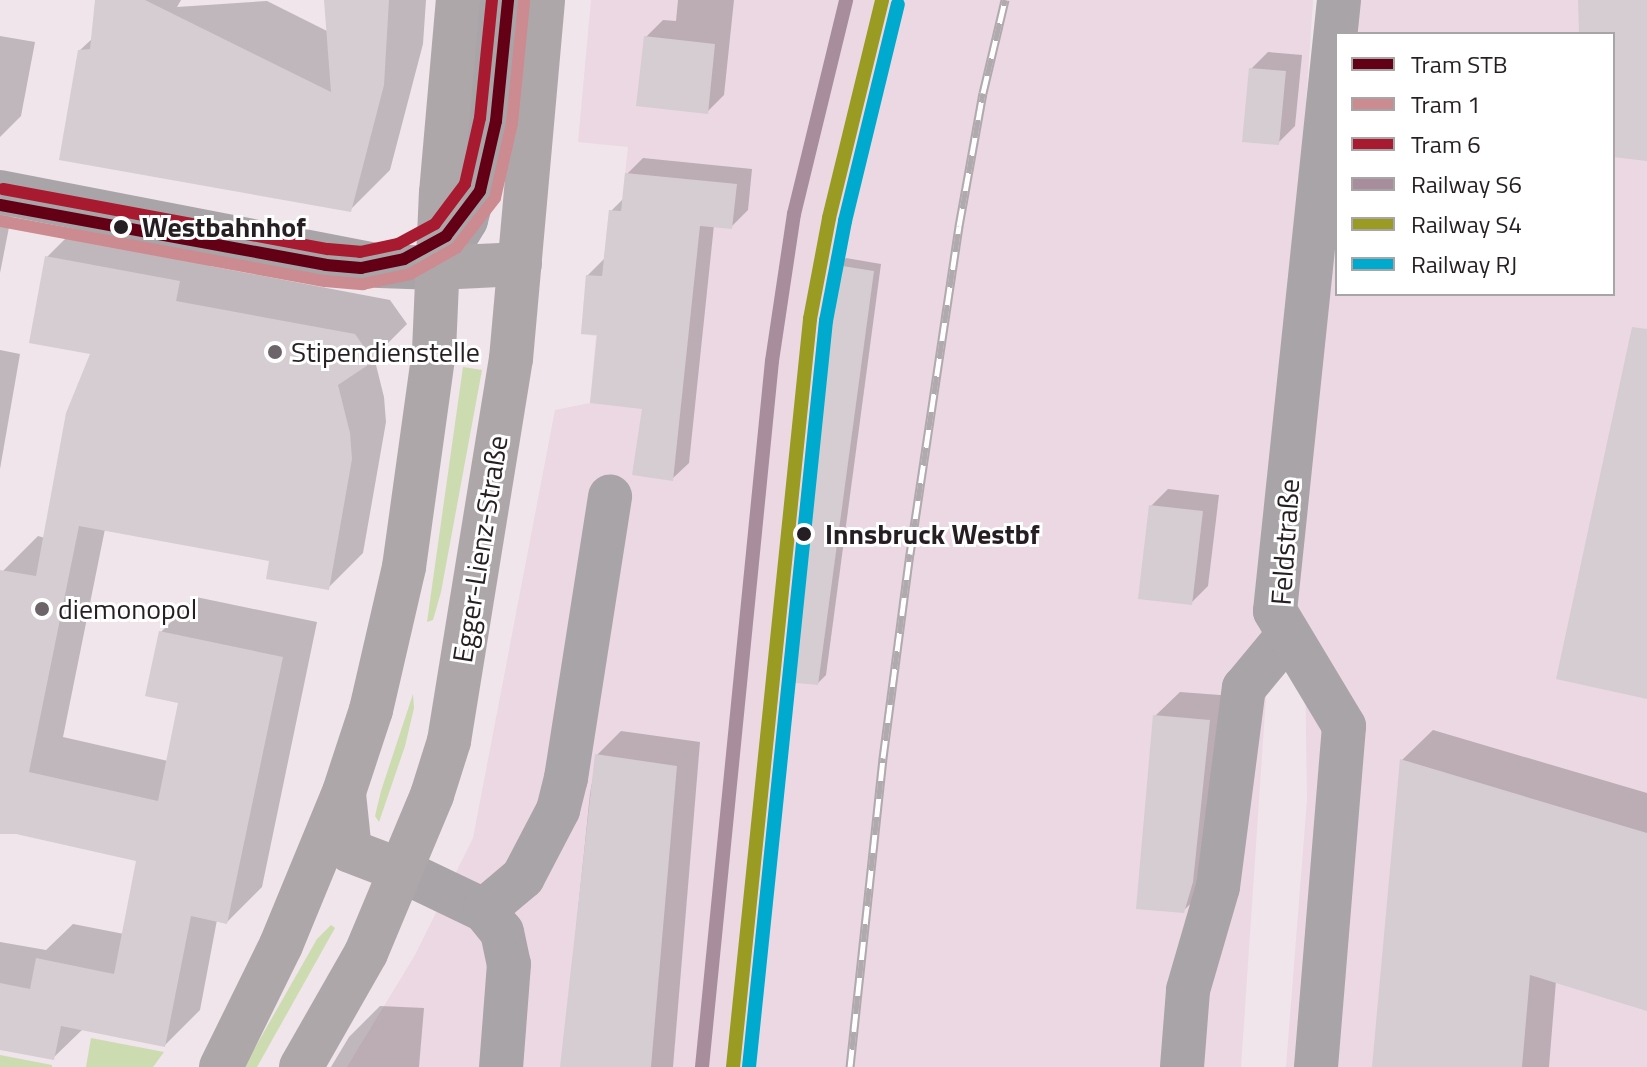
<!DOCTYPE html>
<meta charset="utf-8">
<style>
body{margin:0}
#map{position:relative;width:1647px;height:1067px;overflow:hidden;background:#efe5ea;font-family:"Titillium Web",sans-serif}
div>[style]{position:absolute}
.built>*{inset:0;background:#ebd8e2}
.green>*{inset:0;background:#cddbb1}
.shadow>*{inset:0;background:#0003}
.building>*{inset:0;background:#d5cdd1}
.minor>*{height:44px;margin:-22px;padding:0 22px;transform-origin:22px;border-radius:22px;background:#a9a4a7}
.major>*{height:44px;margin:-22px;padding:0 22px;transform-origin:22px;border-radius:22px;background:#aea7aa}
.rail>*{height:9px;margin-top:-4.5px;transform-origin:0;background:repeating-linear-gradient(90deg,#fff 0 18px,#b0aaae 0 36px);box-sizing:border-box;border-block:2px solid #b0aaae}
.rail-1>*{height:14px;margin:-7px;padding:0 7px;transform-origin:7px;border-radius:7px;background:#a88e9c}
.rail-2>*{height:14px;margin:-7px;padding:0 7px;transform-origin:7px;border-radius:7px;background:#999b23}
.rail-3>*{height:14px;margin:-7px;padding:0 7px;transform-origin:7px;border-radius:7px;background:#00a9ce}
.tram-1>*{height:12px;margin:-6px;padding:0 6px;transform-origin:6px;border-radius:6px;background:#630016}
.tram-2>*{height:12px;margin:-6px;padding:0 6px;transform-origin:6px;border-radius:6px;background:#cc8b90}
.tram-3>*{height:12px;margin:-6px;padding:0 6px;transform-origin:6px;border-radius:6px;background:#a81a30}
.dots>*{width:22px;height:22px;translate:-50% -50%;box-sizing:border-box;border:4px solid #fff;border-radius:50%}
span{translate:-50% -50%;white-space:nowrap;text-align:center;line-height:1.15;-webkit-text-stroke:6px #fff;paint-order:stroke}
.stop-label{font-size:28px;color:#251e22;font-weight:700}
.left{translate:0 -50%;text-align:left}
.poi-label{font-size:28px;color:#251e22}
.street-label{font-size:28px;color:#251e22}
.legend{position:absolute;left:1335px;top:32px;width:280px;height:264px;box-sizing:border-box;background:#fff;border:2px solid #a8a5a7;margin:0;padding:10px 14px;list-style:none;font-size:24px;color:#251e22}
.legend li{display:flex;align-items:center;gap:16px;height:40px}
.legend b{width:40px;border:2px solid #a8a5a7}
</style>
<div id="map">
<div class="built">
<i style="clip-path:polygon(591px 0,1313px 0,1241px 1067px,347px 1067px,415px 955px,473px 838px,555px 410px,590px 403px,596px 336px,581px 334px,586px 275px,602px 276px,609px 210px,621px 211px,628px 147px,578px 142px)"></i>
<i style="clip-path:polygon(evenodd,1339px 0,1647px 0,1647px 1067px,1286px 1067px,1307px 800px,1305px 660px,1288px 635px,1339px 0,1337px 34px,1613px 34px,1613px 294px,1337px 294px,1337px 34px)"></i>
</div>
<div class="green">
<i style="clip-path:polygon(463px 367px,482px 370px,441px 592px,433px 620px,427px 622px)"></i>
<i style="clip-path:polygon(413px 694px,414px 708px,405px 746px,379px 822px,375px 816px,381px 791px)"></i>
<i style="clip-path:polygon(331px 925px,335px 928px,257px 1067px,244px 1067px,317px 939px)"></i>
<i style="clip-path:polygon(91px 1038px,164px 1052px,153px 1067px,86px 1067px)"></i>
<i style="clip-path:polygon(0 1055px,52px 1065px,52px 1067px,0 1067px)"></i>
</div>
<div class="shadow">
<i style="clip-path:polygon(97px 0,181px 0,177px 7px,267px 1px,329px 32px,326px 0,426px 0,423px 44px,390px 170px,351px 209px,79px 51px,93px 38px)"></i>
<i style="clip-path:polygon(678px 0,734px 0,724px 95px,707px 112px,646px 37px,663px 20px,676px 21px)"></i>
<i style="clip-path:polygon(0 36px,35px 42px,21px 116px,0 137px)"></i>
<i style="clip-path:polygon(1268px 52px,1302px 55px,1295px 126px,1278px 143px,1251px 69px)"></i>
<i style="clip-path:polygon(643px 158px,752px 169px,748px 210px,731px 227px,714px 225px,689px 463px,672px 479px,644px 407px,599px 333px,588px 275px,604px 259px,611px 211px,625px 197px,627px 174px)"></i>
<i style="clip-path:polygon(0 209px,12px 212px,0 273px)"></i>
<i style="clip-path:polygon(82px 222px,214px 246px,210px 266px,390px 300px,407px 324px,374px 357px,384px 397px,386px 422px,363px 553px,328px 588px,271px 560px,105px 529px,63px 737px,168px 761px,180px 701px,161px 632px,196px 597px,317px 622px,262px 887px,227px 922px,217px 920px,200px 1010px,165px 1045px,83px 1029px,53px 1058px,0 1048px,0 942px,46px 950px,73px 924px,124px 934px,138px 860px,0 828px,0 592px,3px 571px,38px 536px,45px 538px,92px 353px,47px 257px)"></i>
<i style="clip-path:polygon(846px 258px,881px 264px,826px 675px,818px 683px,837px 266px)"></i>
<i style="clip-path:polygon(0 350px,20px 354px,0 469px)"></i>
<i style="clip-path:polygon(1168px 489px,1219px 495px,1208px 586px,1191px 603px,1151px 506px)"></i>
<i style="clip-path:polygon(1180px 692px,1233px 696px,1208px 887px,1183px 911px,1155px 716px)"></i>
<i style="clip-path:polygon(1433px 730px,1647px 793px,1647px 1009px,1556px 981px,1549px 1067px,1374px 1067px,1402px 760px)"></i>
<i style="clip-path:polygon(621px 731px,700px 742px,673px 1067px,562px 1067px,590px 794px,597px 755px)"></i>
<i style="clip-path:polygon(380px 1006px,424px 1008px,419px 1067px,331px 1067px,349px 1037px)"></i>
</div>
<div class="building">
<i style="clip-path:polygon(95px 0,145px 0,331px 92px,324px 0,389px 0,384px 85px,351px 212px,59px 160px,78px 50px,90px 49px)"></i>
<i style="clip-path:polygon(1578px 0,1647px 0,1647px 161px,1613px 157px,1613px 34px,1579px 34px)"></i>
<i style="clip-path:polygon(644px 36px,715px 44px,708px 114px,636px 106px)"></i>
<i style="clip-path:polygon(1249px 68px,1286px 71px,1279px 145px,1242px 142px)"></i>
<i style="clip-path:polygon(625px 173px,737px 184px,732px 229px,700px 226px,673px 481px,632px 475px,642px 409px,590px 403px,597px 335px,581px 334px,586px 275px,602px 276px,609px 210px,621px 211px)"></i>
<i style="clip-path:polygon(45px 256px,180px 281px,176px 301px,355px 334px,374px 361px,338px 385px,350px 433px,352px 459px,329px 590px,266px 579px,269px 561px,79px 526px,29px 772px,158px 801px,178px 703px,145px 696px,159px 631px,283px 657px,227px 924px,191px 916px,165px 1047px,61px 1026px,54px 1060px,0 1050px,0 983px,30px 989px,36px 958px,114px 974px,136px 861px,16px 834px,0 834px,0 570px,36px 576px,66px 413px,90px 354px,29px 343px)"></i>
<i style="clip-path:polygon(836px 265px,874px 271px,818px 685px,786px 682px,819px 372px)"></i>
<i style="clip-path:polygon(1632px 327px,1647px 329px,1647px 699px,1556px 679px)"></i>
<i style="clip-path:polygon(1149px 505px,1203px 511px,1192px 605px,1138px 599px)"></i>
<i style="clip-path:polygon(1153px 715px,1210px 720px,1193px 882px,1184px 913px,1136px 909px)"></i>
<i style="clip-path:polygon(595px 754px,677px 766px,651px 1067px,560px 1067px)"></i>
<i style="clip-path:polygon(1400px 759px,1647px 833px,1647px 1011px,1530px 975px,1522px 1067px,1372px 1067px)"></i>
</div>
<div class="minor">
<i style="left:0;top:192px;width:387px;rotate:11deg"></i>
<i style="left:380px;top:266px;width:57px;rotate:2deg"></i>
<i style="left:437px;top:268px;width:56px;rotate:-58.9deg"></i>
<i style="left:466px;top:220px;width:67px;rotate:-75.3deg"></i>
<i style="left:483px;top:155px;width:156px;rotate:-84.1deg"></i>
<i style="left:400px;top:870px;width:93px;rotate:25.5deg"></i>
<i style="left:484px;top:910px;width:28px;rotate:51deg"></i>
<i style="left:502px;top:932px;width:33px;rotate:78deg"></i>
<i style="left:509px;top:964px;width:103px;rotate:94.4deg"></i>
<i style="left:484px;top:910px;width:51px;rotate:-40.2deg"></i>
<i style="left:523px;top:877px;width:76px;rotate:-62.4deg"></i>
<i style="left:558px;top:810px;width:33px;rotate:-76deg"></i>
<i style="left:566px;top:778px;width:285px;rotate:-81.1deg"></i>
<i style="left:1182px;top:1067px;width:77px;rotate:-85.5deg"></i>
<i style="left:1188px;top:990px;width:107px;rotate:-73.8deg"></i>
<i style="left:1218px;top:887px;width:201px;rotate:-82.6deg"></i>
<i style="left:1244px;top:688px;width:69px;rotate:-50.3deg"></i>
<i style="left:1316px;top:1067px;width:342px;rotate:-85.3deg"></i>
<i style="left:1344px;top:726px;width:134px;rotate:-121deg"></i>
<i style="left:1275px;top:611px;width:614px;rotate:-84.02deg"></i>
</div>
<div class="major">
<i style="left:437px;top:268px;width:83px;rotate:-2.8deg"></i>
<i style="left:344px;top:794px;width:57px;rotate:84deg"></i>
<i style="left:350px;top:851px;width:53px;rotate:20.8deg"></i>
<i style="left:221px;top:1067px;width:136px;rotate:-63.8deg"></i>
<i style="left:281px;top:945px;width:165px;rotate:-67.6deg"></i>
<i style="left:344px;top:792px;width:86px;rotate:-71.8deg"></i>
<i style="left:371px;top:710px;width:147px;rotate:-77deg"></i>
<i style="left:404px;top:567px;width:218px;rotate:-82.1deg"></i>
<i style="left:434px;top:351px;width:158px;rotate:-87.5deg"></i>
<i style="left:441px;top:193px;width:194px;rotate:-85deg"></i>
<i style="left:301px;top:1067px;width:131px;rotate:-60.3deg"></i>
<i style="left:366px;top:953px;width:171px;rotate:-67.3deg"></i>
<i style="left:432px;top:795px;width:57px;rotate:-72.5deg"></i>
<i style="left:449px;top:741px;width:387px;rotate:-80.8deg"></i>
<i style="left:511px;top:359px;width:360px;rotate:-84.9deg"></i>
</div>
<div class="rail">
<i style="left:850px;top:1067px;width:311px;rotate:-83.9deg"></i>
<i style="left:883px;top:758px;width:206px;rotate:-82.5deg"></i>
<i style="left:910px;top:554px;width:332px;rotate:-81.5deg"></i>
<i style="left:959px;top:226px;width:135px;rotate:-79.8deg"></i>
<i style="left:983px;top:93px;width:96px;rotate:-76.7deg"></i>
</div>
<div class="rail-1">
<i style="left:702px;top:1067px;width:709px;rotate:-84.34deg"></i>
<i style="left:772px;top:361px;width:149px;rotate:-81.5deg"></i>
<i style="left:794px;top:214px;width:220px;rotate:-76.3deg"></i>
</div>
<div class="rail-2">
<i style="left:733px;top:1067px;width:752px;rotate:-84.12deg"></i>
<i style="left:810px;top:319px;width:103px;rotate:-79.3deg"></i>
<i style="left:829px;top:218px;width:224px;rotate:-76.3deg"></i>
</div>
<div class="rail-3">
<i style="left:749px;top:1067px;width:750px;rotate:-84.11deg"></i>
<i style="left:826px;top:321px;width:102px;rotate:-79.2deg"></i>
<i style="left:845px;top:221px;width:223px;rotate:-76.3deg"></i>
</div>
<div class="tram-1">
<i style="left:0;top:205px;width:331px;rotate:10.4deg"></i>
<i style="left:326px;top:265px;width:35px;rotate:5deg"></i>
<i style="left:361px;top:268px;width:44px;rotate:-11.8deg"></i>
<i style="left:404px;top:259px;width:48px;rotate:-28.7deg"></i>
<i style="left:446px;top:236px;width:56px;rotate:-52.9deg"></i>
<i style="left:480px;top:191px;width:72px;rotate:-77.1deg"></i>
<i style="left:496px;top:121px;width:122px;rotate:-84.3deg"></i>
</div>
<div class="tram-2">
<i style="left:0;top:221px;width:330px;rotate:10.5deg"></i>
<i style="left:325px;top:281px;width:38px;rotate:5deg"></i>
<i style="left:363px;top:284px;width:48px;rotate:-12deg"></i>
<i style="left:410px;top:274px;width:53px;rotate:-29.5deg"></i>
<i style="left:456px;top:248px;width:63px;rotate:-52deg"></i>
<i style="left:495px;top:198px;width:77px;rotate:-77.2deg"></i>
<i style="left:512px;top:123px;width:122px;rotate:-84.3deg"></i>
</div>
<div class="tram-3">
<i style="left:3px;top:189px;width:330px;rotate:10.5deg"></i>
<i style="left:328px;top:249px;width:32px;rotate:5deg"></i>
<i style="left:360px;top:252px;width:39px;rotate:-12deg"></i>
<i style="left:398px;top:244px;width:42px;rotate:-28.4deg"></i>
<i style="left:435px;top:224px;width:50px;rotate:-53.1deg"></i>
<i style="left:465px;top:184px;width:68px;rotate:-77.2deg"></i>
<i style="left:480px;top:118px;width:119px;rotate:-84.2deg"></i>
</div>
<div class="dots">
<i style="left:121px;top:227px;background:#251e22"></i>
<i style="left:275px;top:352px;background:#6c6468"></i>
<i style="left:804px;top:534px;background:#251e22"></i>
<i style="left:42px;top:609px;background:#6c6468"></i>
</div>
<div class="stop-label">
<span class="left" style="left:142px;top:227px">Westbahnhof</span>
<span class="left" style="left:825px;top:534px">Innsbruck Westbf</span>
</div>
<div class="poi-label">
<span class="left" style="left:291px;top:352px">Stipendienstelle</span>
<span class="left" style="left:58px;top:609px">diemonopol</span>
</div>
<div class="street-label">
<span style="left:1285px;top:542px;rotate:-86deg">Feldstraße</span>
<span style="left:480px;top:549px;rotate:-81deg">Egger-Lienz-Straße</span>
</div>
<ul class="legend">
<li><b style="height:10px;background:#630016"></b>Tram STB</li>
<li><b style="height:10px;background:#cc8b90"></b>Tram 1</li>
<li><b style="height:10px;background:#a81a30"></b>Tram 6</li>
<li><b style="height:10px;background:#a88e9c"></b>Railway S6</li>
<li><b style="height:10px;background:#999b23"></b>Railway S4</li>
<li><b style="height:10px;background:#00a9ce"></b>Railway RJ</li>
</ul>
</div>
